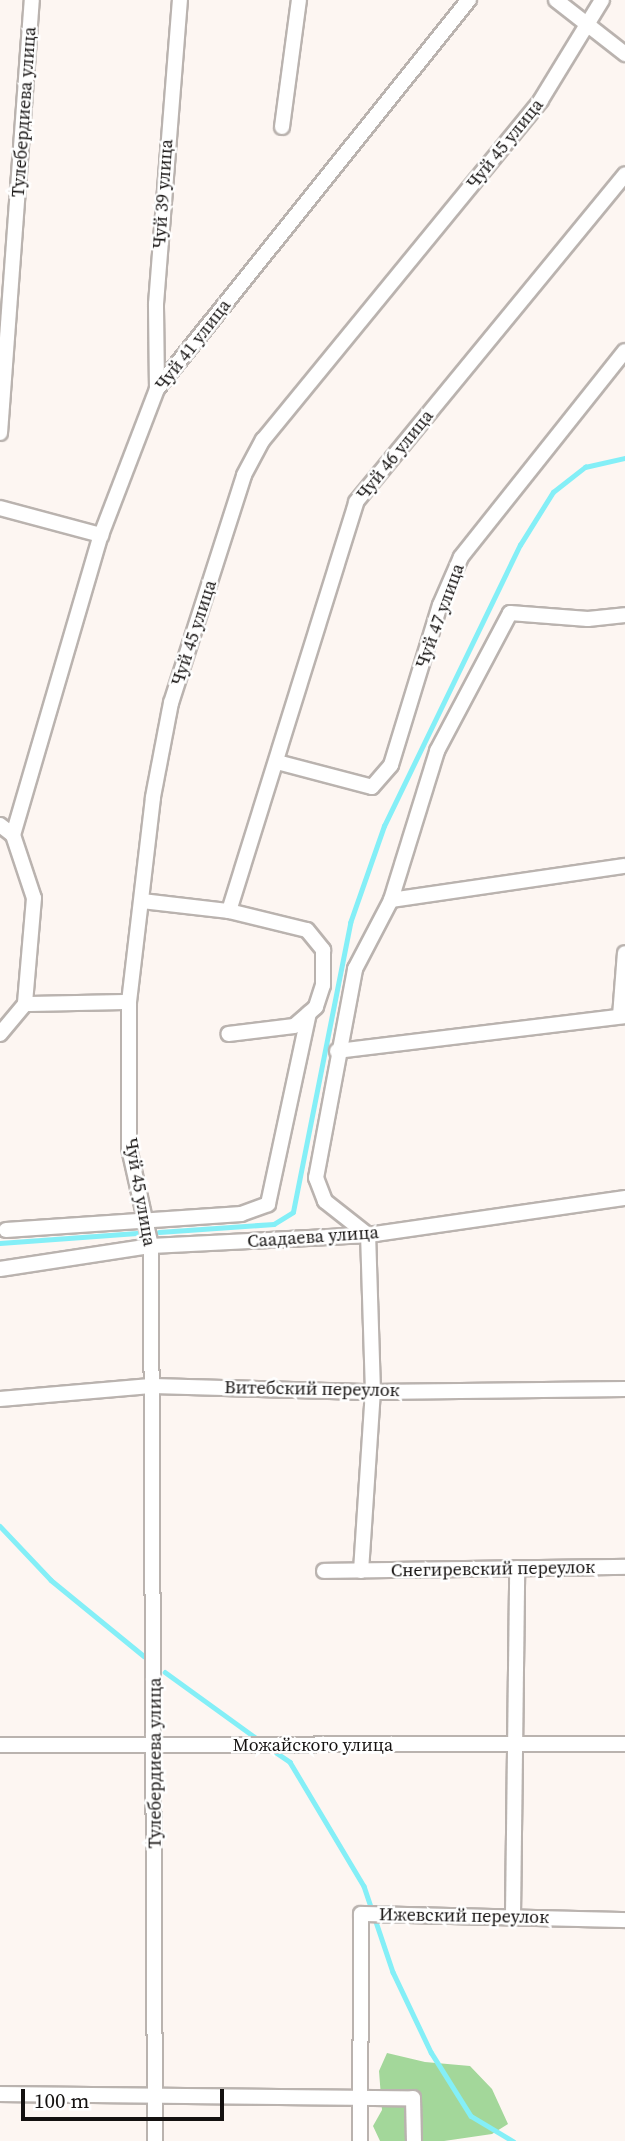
<!DOCTYPE html>
<meta charset="utf-8">
<style>
body{margin:0}
#map{position:relative;width:625px;height:2141px;overflow:hidden;background:#fdf6f2;font-family:"Source Serif 4",serif}
div>[style]{position:absolute}
.forest>*{inset:0;background:#a3d79a}
.stream>*{height:4.5px;margin:-2.25px;padding:0 2.25px;transform-origin:2.25px;border-radius:2.25px;background:#84eff7}
.roads{filter:drop-shadow(2px 0 #bab3af) drop-shadow(-2px 0 #bab3af) drop-shadow(0 2px #bab3af) drop-shadow(0 -2px #bab3af)}
.minor>*{height:14px;margin:-7px;padding:0 7px;transform-origin:7px;border-radius:7px;background:#fff}
span{translate:-50% -50%;white-space:nowrap;text-align:center;line-height:1.15;-webkit-text-stroke:5px #fff;paint-order:stroke}
.street-label{font-size:18px;color:#141110}
.scale{position:absolute;left:21px;top:2089px;width:203px;height:32px;box-sizing:border-box;border:4px solid #141110;border-top:0;padding-left:9px;font-size:21px;line-height:24px;white-space:nowrap;color:#141110;-webkit-text-stroke:5px #fff;paint-order:stroke}
</style>
<div id="map">
<div class="forest">
<i style="clip-path:polygon(387px 2053px,425px 2062px,470px 2066px,492px 2089px,508px 2124px,492px 2134px,444px 2141px,380px 2141px,373px 2126px,382px 2110px,379px 2071px)"></i>
</div>
<div class="stream">
<i style="left:159px;top:1232px;width:115px;rotate:-4deg"></i>
<i style="left:274px;top:1224px;width:22px;rotate:-32deg"></i>
<i style="left:293px;top:1212px;width:295px;rotate:-78.8deg"></i>
<i style="left:350px;top:923px;width:103px;rotate:-70.7deg"></i>
<i style="left:384px;top:826px;width:312px;rotate:-64.2deg"></i>
<i style="left:520px;top:545px;width:62px;rotate:-58.1deg"></i>
<i style="left:553px;top:492px;width:41px;rotate:-38deg"></i>
<i style="left:585px;top:467px;width:41px;rotate:-12.7deg"></i>
<i style="left:0;top:1243px;width:137px;rotate:-4.2deg"></i>
<i style="left:0;top:1526px;width:74px;rotate:46.6deg"></i>
<i style="left:51px;top:1580px;width:120px;rotate:39.3deg"></i>
<i style="left:165px;top:1672px;width:116px;rotate:35.9deg"></i>
<i style="left:271px;top:1749px;width:23px;rotate:34deg"></i>
<i style="left:290px;top:1762px;width:144px;rotate:59.2deg"></i>
<i style="left:364px;top:1886px;width:91px;rotate:71.4deg"></i>
<i style="left:393px;top:1972px;width:89px;rotate:64.6deg"></i>
<i style="left:431px;top:2052px;width:75px;rotate:58deg"></i>
<i style="left:471px;top:2116px;width:49px;rotate:30.8deg"></i>
</div>
<div class="roads">
<div class="minor">
<i style="left:556px;top:0;width:88px;rotate:38deg"></i>
<i style="left:282px;top:127px;width:128px;rotate:-82.4deg"></i>
<i style="left:157px;top:389px;width:85px;rotate:-90.7deg"></i>
<i style="left:156px;top:304px;width:305px;rotate:-85.5deg"></i>
<i style="left:0;top:433px;width:434px;rotate:-85.8deg"></i>
<i style="left:0;top:508px;width:105px;rotate:15deg"></i>
<i style="left:277px;top:762px;width:98px;rotate:14.7deg"></i>
<i style="left:372px;top:787px;width:29px;rotate:-49deg"></i>
<i style="left:391px;top:765px;width:167px;rotate:-73deg"></i>
<i style="left:440px;top:605px;width:52px;rotate:-66.4deg"></i>
<i style="left:461px;top:557px;width:263px;rotate:-51.5deg"></i>
<i style="left:0;top:825px;width:16px;rotate:38deg"></i>
<i style="left:13px;top:835px;width:66px;rotate:71.6deg"></i>
<i style="left:34px;top:898px;width:106px;rotate:94.9deg"></i>
<i style="left:13px;top:835px;width:313px;rotate:-73.7deg"></i>
<i style="left:101px;top:535px;width:156px;rotate:-69deg"></i>
<i style="left:157px;top:389px;width:499px;rotate:-51.3deg"></i>
<i style="left:391px;top:900px;width:236px;rotate:-8.3deg"></i>
<i style="left:142px;top:901px;width:88px;rotate:6.6deg"></i>
<i style="left:229px;top:911px;width:80px;rotate:13.7deg"></i>
<i style="left:307px;top:930px;width:26px;rotate:51deg"></i>
<i style="left:323px;top:950px;width:35px;rotate:90deg"></i>
<i style="left:323px;top:985px;width:23px;rotate:108deg"></i>
<i style="left:316px;top:1007px;width:29px;rotate:139deg"></i>
<i style="left:294px;top:1026px;width:66px;rotate:173.1deg"></i>
<i style="left:229px;top:911px;width:428px;rotate:-72.7deg"></i>
<i style="left:356px;top:502px;width:424px;rotate:-50.6deg"></i>
<i style="left:620px;top:1016px;width:63px;rotate:-85.5deg"></i>
<i style="left:0;top:1034px;width:39px;rotate:-50deg"></i>
<i style="left:25px;top:1004px;width:104px;rotate:-1.1deg"></i>
<i style="left:337px;top:1051px;width:290px;rotate:-6.9deg"></i>
<i style="left:6px;top:1230px;width:236px;rotate:-3.9deg"></i>
<i style="left:241px;top:1214px;width:29px;rotate:-20deg"></i>
<i style="left:268px;top:1204px;width:195px;rotate:-77.9deg"></i>
<i style="left:0;top:1269px;width:153px;rotate:-8.7deg"></i>
<i style="left:151px;top:1246px;width:217px;rotate:-2.9deg"></i>
<i style="left:368px;top:1235px;width:260px;rotate:-8.2deg"></i>
<i style="left:0;top:1399px;width:154px;rotate:-4.9deg"></i>
<i style="left:153px;top:1386px;width:220px;rotate:1.6deg"></i>
<i style="left:373px;top:1392px;width:252px;rotate:-0.7deg"></i>
<i style="left:324px;top:1571px;width:301px;rotate:-0.8deg"></i>
<i style="left:361px;top:1571px;width:179px;rotate:-86.2deg"></i>
<i style="left:373px;top:1392px;width:157px;rotate:-91.8deg"></i>
<i style="left:368px;top:1235px;width:55px;rotate:-141.7deg"></i>
<i style="left:325px;top:1201px;width:25px;rotate:-111deg"></i>
<i style="left:316px;top:1178px;width:213px;rotate:-79.4deg"></i>
<i style="left:355px;top:969px;width:78px;rotate:-62.4deg"></i>
<i style="left:391px;top:900px;width:156px;rotate:-72.8deg"></i>
<i style="left:437px;top:751px;width:156px;rotate:-62.1deg"></i>
<i style="left:510px;top:613px;width:78px;rotate:4.4deg"></i>
<i style="left:588px;top:619px;width:37px;rotate:-6deg"></i>
<i style="left:0;top:1745px;width:625px;rotate:-0.09deg"></i>
<i style="left:513px;top:1915px;width:347px;rotate:-89.3deg"></i>
<i style="left:0;top:2094px;width:413px;rotate:0.6deg"></i>
<i style="left:413px;top:2098px;width:43px;rotate:88.7deg"></i>
<i style="left:155px;top:2141px;width:895px;rotate:-90.26deg"></i>
<i style="left:151px;top:1246px;width:100px;rotate:-102.7deg"></i>
<i style="left:129px;top:1148px;width:146px;rotate:-90deg"></i>
<i style="left:129px;top:1002px;width:206px;rotate:-83.3deg"></i>
<i style="left:153px;top:797px;width:96px;rotate:-79.2deg"></i>
<i style="left:171px;top:703px;width:239px;rotate:-72.2deg"></i>
<i style="left:244px;top:475px;width:40px;rotate:-62deg"></i>
<i style="left:263px;top:440px;width:439px;rotate:-50.7deg"></i>
<i style="left:541px;top:100px;width:117px;rotate:-58.6deg"></i>
<i style="left:360px;top:2141px;width:227px;rotate:-89.7deg"></i>
<i style="left:361px;top:1914px;width:264px;rotate:1.3deg"></i>
</div>
</div>
<div class="street-label">
<span style="left:24px;top:112px;rotate:-86deg">Тулебердиева улица</span>
<span style="left:505px;top:144px;rotate:-51deg">Чуй 45 улица</span>
<span style="left:163px;top:194px;rotate:-86deg">Чуй 39 улица</span>
<span style="left:193px;top:345px;rotate:-52deg">Чуй 41 улица</span>
<span style="left:395px;top:455px;rotate:-51deg">Чуй 46 улица</span>
<span style="left:440px;top:616px;rotate:-70deg">Чуй 47 улица</span>
<span style="left:194px;top:633px;rotate:-72deg">Чуй 45 улица</span>
<span style="left:140px;top:1192px;rotate:80deg">Чуй 45 улица</span>
<span style="left:313px;top:1237px;rotate:-4deg">Саадаева улица</span>
<span style="left:312px;top:1389px;rotate:1deg">Витебский переулок</span>
<span style="left:493px;top:1569px;rotate:-1deg">Снегиревский переулок</span>
<span style="left:313px;top:1745px">Можайского улица</span>
<span style="left:155px;top:1763px;rotate:-90deg">Тулебердиева улица</span>
<span style="left:464px;top:1916px;rotate:1deg">Ижевский переулок</span>
</div>
<div class="scale">100 m</div>
</div>
